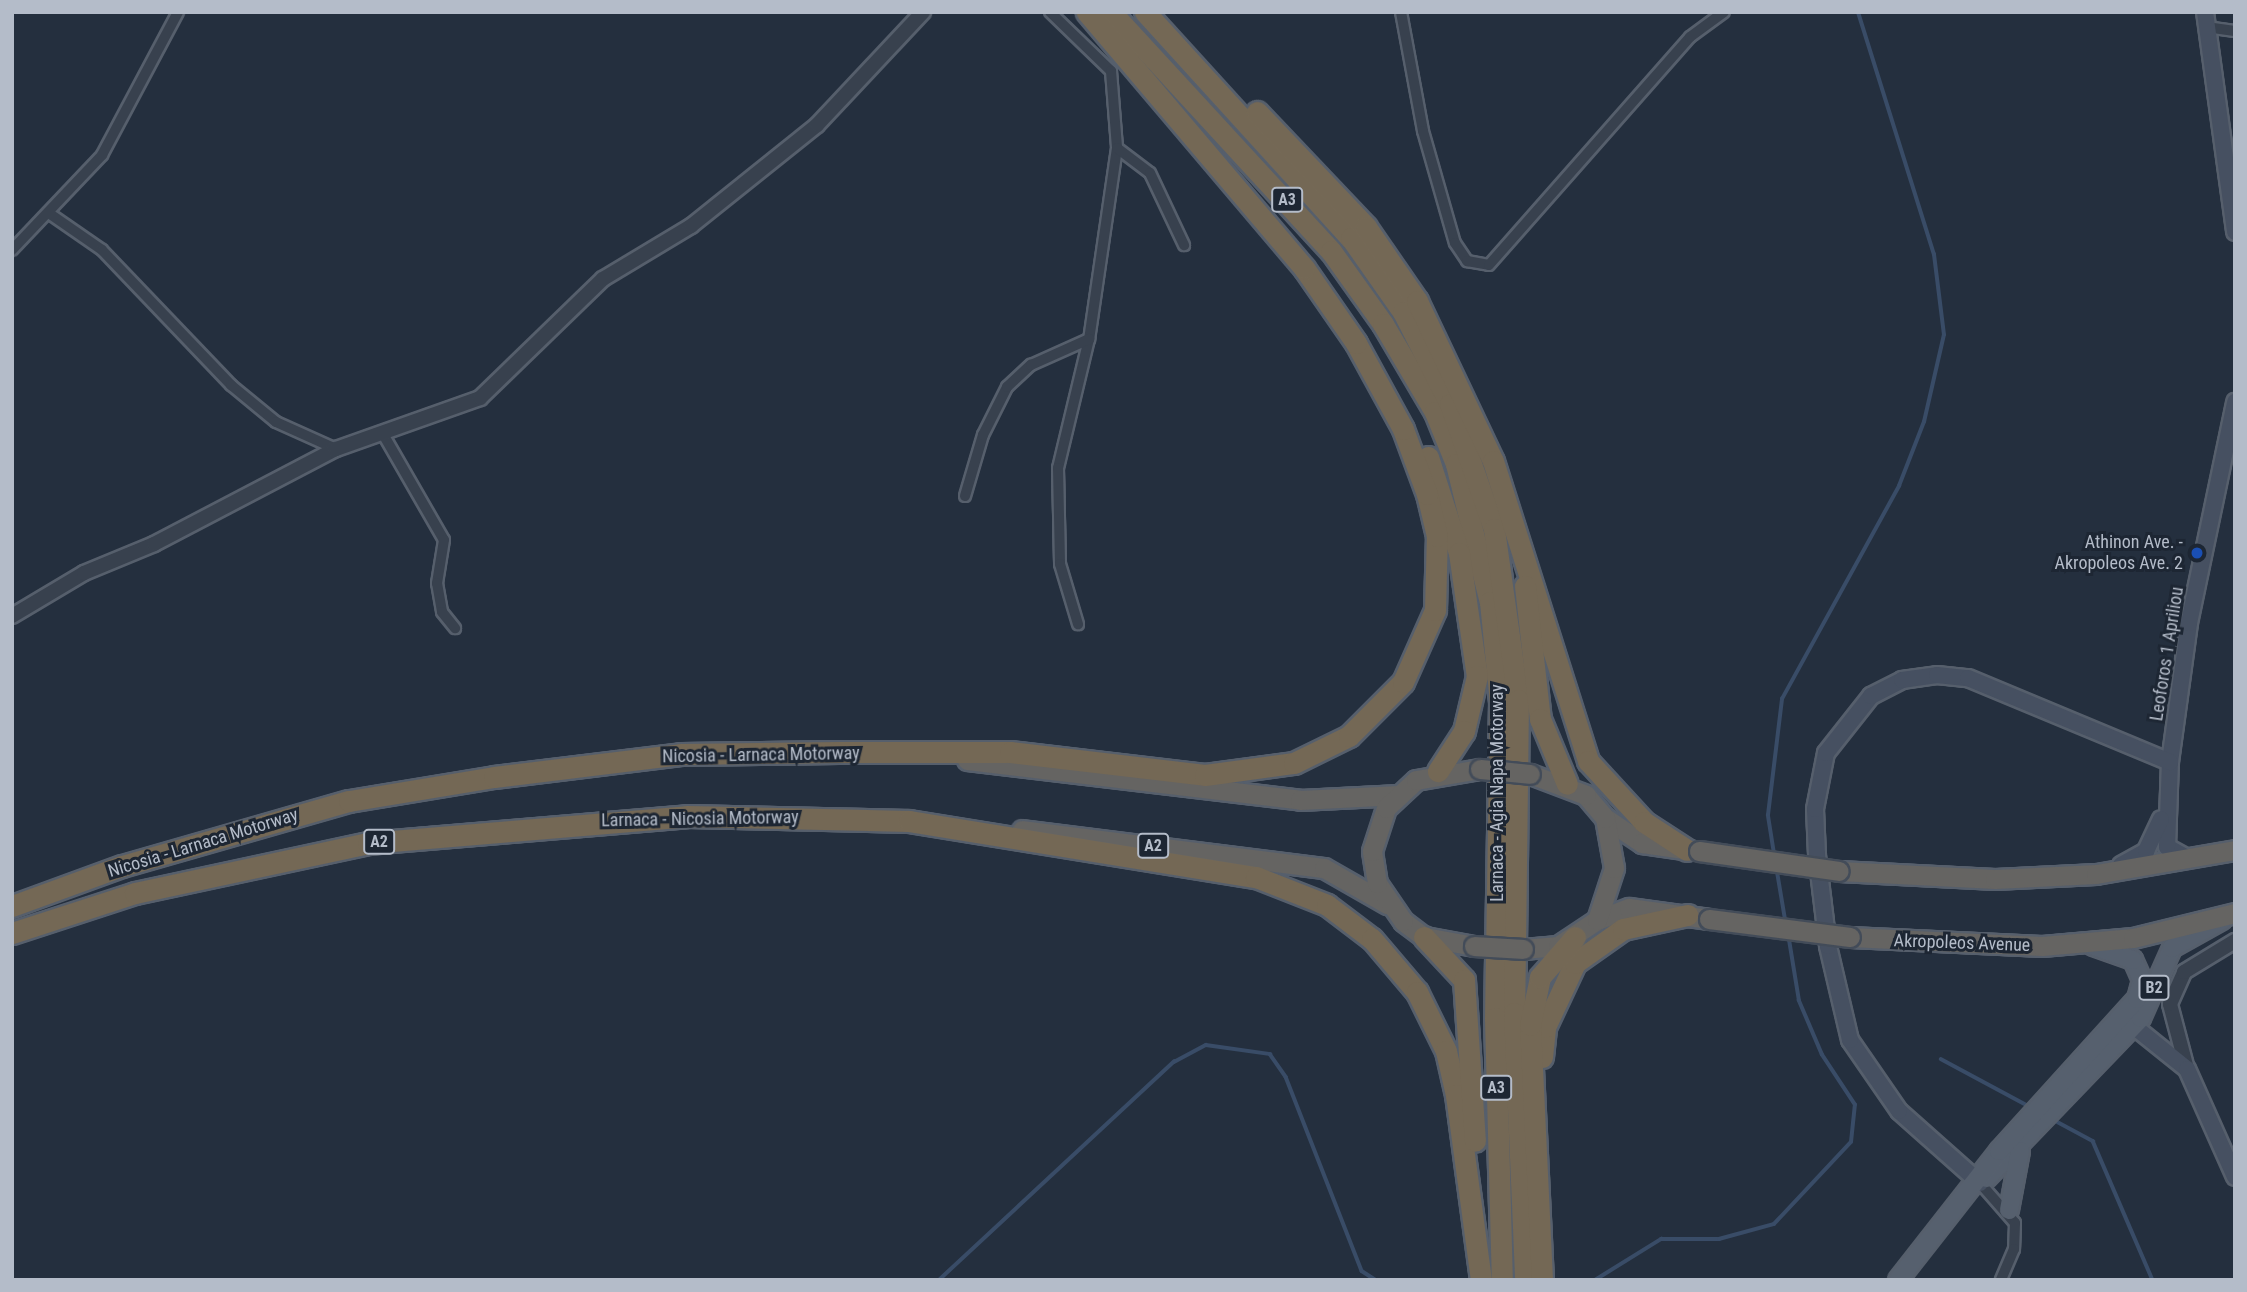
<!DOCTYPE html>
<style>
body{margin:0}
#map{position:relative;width:2247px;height:1292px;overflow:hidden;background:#242f3e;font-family:"Roboto Condensed",sans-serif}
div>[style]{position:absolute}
.stream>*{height:3.5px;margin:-1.75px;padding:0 1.75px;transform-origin:1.75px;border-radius:1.75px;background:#394c67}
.roads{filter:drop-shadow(2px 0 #565f6c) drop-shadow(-2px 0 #565f6c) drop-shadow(0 2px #565f6c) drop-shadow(0 -2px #565f6c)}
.minor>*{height:10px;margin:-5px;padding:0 5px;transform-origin:5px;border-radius:5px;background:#38414e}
.tertiary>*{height:14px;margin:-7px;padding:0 7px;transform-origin:7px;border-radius:7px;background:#38414e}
.secondary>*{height:16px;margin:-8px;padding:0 8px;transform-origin:8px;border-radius:8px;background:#465061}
.primary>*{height:18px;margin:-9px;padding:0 9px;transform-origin:9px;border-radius:9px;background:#56606e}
.trunk>*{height:19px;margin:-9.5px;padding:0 9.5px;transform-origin:9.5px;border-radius:9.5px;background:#656462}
.motorway>*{height:21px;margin:-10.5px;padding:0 10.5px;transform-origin:10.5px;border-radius:10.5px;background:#746855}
.bridges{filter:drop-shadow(2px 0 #434c59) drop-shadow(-2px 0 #434c59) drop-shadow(0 2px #434c59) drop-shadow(0 -2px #434c59)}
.trunk-bridge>*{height:19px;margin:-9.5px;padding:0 9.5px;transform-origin:9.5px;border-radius:9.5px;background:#656462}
.dots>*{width:19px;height:19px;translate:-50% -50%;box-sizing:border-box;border:4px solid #1d2633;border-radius:50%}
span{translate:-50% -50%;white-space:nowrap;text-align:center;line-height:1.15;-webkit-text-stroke:6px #1d2633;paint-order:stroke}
.shield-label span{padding:2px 5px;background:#1d2633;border:2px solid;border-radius:5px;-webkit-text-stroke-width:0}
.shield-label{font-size:16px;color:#b4bcc9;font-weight:700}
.poi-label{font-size:18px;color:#b4bcc9}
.right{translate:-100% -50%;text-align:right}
.street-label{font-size:18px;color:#b4bcc9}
.frame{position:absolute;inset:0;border:14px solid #b4bcc9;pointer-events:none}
</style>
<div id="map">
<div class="stream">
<i style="left:1774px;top:854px;width:39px;rotate:-99deg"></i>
<i style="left:1768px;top:815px;width:117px;rotate:-83.1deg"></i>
<i style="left:1782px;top:699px;width:243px;rotate:-61.2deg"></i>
<i style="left:1899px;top:486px;width:69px;rotate:-68.7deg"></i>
<i style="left:1924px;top:422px;width:89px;rotate:-77.1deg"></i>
<i style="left:1944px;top:335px;width:81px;rotate:-97.1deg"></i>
<i style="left:1934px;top:255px;width:255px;rotate:-107.4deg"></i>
<i style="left:1777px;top:869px;width:55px;rotate:80.5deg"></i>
<i style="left:1941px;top:1059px;width:101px;rotate:28.3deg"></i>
<i style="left:2052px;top:1119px;width:47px;rotate:28.2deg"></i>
<i style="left:2093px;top:1141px;width:151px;rotate:66.7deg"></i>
<i style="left:939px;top:1280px;width:321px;rotate:-42.9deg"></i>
<i style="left:1174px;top:1062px;width:36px;rotate:-28deg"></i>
<i style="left:1206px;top:1045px;width:65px;rotate:8deg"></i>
<i style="left:1270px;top:1054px;width:28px;rotate:55deg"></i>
<i style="left:1286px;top:1077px;width:208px;rotate:68.6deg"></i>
<i style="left:1362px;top:1271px;width:17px;rotate:33deg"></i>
<i style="left:1595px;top:1280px;width:78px;rotate:-31.8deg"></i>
<i style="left:1661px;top:1239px;width:58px"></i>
<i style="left:1719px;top:1239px;width:57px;rotate:-15.3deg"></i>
<i style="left:1774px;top:1224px;width:112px;rotate:-46.8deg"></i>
<i style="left:1851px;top:1142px;width:37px;rotate:-84deg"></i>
<i style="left:1855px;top:1105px;width:60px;rotate:-123.4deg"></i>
<i style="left:1822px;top:1055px;width:59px;rotate:-113.1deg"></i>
<i style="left:1799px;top:1001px;width:68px;rotate:-99.3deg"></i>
</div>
<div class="roads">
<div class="minor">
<i style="left:1050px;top:12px;width:85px;rotate:44deg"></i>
<i style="left:1111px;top:71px;width:77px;rotate:85.5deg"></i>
<i style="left:1117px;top:148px;width:193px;rotate:98.3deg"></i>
<i style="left:1089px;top:339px;width:133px;rotate:103.5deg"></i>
<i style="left:1058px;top:468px;width:96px;rotate:88.8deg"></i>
<i style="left:1060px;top:564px;width:63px;rotate:73.3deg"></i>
<i style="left:1401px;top:12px;width:121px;rotate:79.5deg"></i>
<i style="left:1423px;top:131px;width:116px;rotate:74.1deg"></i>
<i style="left:1455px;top:243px;width:22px;rotate:56deg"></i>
<i style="left:1467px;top:261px;width:22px;rotate:10deg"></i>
<i style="left:1489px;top:265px;width:304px;rotate:-48.6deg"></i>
<i style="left:1690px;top:37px;width:42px;rotate:-36.3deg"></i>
<i style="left:2206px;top:27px;width:29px;rotate:8deg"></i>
<i style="left:1117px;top:148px;width:41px;rotate:37.1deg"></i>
<i style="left:1150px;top:173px;width:80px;rotate:64.7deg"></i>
<i style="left:50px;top:214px;width:63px;rotate:34.7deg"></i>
<i style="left:102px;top:250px;width:187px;rotate:46.3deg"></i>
<i style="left:231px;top:385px;width:58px;rotate:39.4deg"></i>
<i style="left:276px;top:422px;width:66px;rotate:24.2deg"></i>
<i style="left:12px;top:250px;width:131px;rotate:-46.5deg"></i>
<i style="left:102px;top:155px;width:162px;rotate:-62deg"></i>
<i style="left:383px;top:434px;width:122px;rotate:60.1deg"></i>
<i style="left:444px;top:540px;width:44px;rotate:99.2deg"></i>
<i style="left:437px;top:583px;width:29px;rotate:80deg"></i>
<i style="left:442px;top:612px;width:21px;rotate:51deg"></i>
<i style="left:965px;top:496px;width:64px;rotate:-73.6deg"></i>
<i style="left:983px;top:435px;width:54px;rotate:-63.4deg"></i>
<i style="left:1007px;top:387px;width:33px;rotate:-43deg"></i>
<i style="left:1031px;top:365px;width:64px;rotate:-24.1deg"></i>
<i style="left:1980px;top:1183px;width:53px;rotate:48.8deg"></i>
<i style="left:2015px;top:1223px;width:26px;rotate:92deg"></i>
<i style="left:2014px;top:1249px;width:34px;rotate:113deg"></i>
</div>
<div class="tertiary">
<i style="left:12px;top:616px;width:84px;rotate:-30.8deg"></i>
<i style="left:84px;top:573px;width:76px;rotate:-22.5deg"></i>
<i style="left:154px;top:544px;width:205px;rotate:-27.6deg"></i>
<i style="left:336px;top:449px;width:153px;rotate:-19.5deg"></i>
<i style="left:480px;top:398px;width:171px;rotate:-44.1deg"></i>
<i style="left:603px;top:279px;width:103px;rotate:-31.1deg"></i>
<i style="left:691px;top:226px;width:161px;rotate:-38.7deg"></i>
<i style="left:817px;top:125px;width:155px;rotate:-46.8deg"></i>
<i style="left:2187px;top:1069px;width:67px;rotate:-104.7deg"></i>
<i style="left:2170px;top:1004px;width:35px;rotate:-66deg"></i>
<i style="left:2184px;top:972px;width:60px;rotate:-31.3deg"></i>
</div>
<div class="secondary">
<i style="left:2205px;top:12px;width:222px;rotate:82.2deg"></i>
<i style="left:2189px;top:859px;width:25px;rotate:-151deg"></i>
<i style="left:2167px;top:847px;width:85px;rotate:-88deg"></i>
<i style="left:2170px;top:762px;width:140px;rotate:-82.2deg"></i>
<i style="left:2189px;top:623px;width:226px;rotate:-78.2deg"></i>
<i style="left:2121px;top:865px;width:29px;rotate:-29deg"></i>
<i style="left:2146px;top:851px;width:35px;rotate:-65deg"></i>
<i style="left:2126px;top:1020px;width:78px;rotate:38.8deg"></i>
<i style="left:2187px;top:1069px;width:118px;rotate:66deg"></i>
<i style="left:1980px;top:1183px;width:108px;rotate:-138.4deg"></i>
<i style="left:1899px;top:1111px;width:86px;rotate:-124.6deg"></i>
<i style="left:1850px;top:1040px;width:97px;rotate:-103.2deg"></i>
<i style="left:1828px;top:946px;width:92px;rotate:-96.9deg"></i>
<i style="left:1817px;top:855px;width:46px;rotate:-92.5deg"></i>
<i style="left:1815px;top:809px;width:57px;rotate:-78.9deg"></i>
<i style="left:1826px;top:753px;width:73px;rotate:-51.7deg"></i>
<i style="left:1871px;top:696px;width:35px;rotate:-27deg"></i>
<i style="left:1902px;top:680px;width:35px;rotate:-8deg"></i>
<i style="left:1937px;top:675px;width:31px;rotate:6deg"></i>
<i style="left:1968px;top:678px;width:219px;rotate:22.6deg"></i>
</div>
<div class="primary">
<i style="left:1987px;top:1178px;width:222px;rotate:-46.1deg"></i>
<i style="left:2141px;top:1018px;width:77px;rotate:-66.1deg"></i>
<i style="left:2172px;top:948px;width:57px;rotate:-29.2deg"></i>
<i style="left:2009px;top:1210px;width:60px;rotate:-79.4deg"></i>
<i style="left:1898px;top:1280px;width:164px;rotate:-51.9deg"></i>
<i style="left:1999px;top:1151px;width:205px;rotate:-47.8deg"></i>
<i style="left:2137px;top:999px;width:20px;rotate:-75deg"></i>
<i style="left:2142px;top:980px;width:22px;rotate:-114deg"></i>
<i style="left:2133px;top:960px;width:42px;rotate:-160.7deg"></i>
</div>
<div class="trunk">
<i style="left:967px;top:760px;width:335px;rotate:6.8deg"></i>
<i style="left:1300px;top:800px;width:99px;rotate:-2.9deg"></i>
<i style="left:1605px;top:818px;width:45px;rotate:34deg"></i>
<i style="left:1642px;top:843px;width:49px;rotate:8.3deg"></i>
<i style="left:1022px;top:830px;width:304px;rotate:7.2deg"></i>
<i style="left:1324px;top:868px;width:73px;rotate:29.7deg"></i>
<i style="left:1839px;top:871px;width:156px;rotate:2.9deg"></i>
<i style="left:1995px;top:879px;width:101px;rotate:-2.8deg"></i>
<i style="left:2096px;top:874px;width:141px;rotate:-9.8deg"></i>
<i style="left:1597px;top:920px;width:34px;rotate:-21deg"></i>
<i style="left:1629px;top:908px;width:81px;rotate:7.8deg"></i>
<i style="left:1850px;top:937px;width:192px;rotate:2.7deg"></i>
<i style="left:2042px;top:946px;width:91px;rotate:-5deg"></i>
<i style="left:2133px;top:938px;width:105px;rotate:-13.8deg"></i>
<i style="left:1474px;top:946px;width:51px;rotate:-169.8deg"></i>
<i style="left:1424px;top:937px;width:26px;rotate:-143deg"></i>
<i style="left:1403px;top:921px;width:46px;rotate:-124.4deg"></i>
<i style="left:1377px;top:883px;width:32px;rotate:-99deg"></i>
<i style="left:1372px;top:851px;width:45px;rotate:-72deg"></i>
<i style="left:1386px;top:808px;width:41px;rotate:-43deg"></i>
<i style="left:1416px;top:780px;width:65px;rotate:-9.8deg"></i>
<i style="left:1523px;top:949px;width:35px;rotate:-5deg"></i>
<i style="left:1558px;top:946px;width:47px;rotate:-33.7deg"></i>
<i style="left:1597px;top:920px;width:55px;rotate:-71.9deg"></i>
<i style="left:1614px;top:868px;width:51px;rotate:-100.2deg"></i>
<i style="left:1605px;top:818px;width:30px;rotate:-130deg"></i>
<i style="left:1586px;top:795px;width:60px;rotate:-159.4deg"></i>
</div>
<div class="motorway">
<i style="left:1111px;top:12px;width:325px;rotate:47.4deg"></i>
<i style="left:1331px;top:251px;width:90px;rotate:54.5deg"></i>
<i style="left:1383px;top:324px;width:102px;rotate:59.4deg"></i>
<i style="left:1435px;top:412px;width:56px;rotate:68deg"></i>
<i style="left:1456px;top:464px;width:142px;rotate:76.2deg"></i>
<i style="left:1490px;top:602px;width:100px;rotate:84.3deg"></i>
<i style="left:1500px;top:702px;width:316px;rotate:90.9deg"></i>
<i style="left:1495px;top:1018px;width:262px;rotate:88.5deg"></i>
<i style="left:1145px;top:12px;width:306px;rotate:47.7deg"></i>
<i style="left:1351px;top:238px;width:90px;rotate:54.9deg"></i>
<i style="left:1403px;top:312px;width:103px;rotate:62.9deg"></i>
<i style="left:1450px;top:404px;width:133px;rotate:70.6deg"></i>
<i style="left:1494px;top:529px;width:173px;rotate:82deg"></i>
<i style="left:1518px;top:700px;width:313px;rotate:90.7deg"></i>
<i style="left:1514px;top:1013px;width:267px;rotate:87.6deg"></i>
<i style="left:1257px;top:112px;width:158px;rotate:46.5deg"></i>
<i style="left:1366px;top:227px;width:90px;rotate:55.4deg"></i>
<i style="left:1417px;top:301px;width:177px;rotate:64.6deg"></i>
<i style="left:1493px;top:461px;width:315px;rotate:72.4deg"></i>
<i style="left:1588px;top:761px;width:83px;rotate:47.4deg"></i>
<i style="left:1644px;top:822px;width:51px;rotate:33.1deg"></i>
<i style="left:1428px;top:457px;width:101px;rotate:72.1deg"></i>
<i style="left:1459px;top:553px;width:124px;rotate:81.7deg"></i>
<i style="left:1477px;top:676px;width:57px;rotate:103.3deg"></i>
<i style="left:1464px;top:731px;width:48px;rotate:123deg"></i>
<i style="left:1525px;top:586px;width:134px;rotate:83.6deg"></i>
<i style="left:1540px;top:719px;width:70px;rotate:67.4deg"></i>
<i style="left:12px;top:906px;width:117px;rotate:-20deg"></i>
<i style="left:122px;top:866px;width:236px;rotate:-16deg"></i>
<i style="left:349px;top:801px;width:147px;rotate:-9.4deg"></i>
<i style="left:494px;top:777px;width:188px;rotate:-7deg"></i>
<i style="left:681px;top:754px;width:158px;rotate:-0.7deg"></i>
<i style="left:839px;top:752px;width:171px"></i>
<i style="left:1010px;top:752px;width:196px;rotate:6.7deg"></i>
<i style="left:1205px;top:775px;width:90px;rotate:-7.7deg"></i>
<i style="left:1294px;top:763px;width:61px;rotate:-26.1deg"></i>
<i style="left:1349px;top:736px;width:76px;rotate:-45deg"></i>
<i style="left:1403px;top:682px;width:79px;rotate:-66deg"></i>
<i style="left:1435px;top:610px;width:74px;rotate:-88.5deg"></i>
<i style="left:1437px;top:536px;width:43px;rotate:-103.4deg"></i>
<i style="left:1427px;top:494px;width:69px;rotate:-110.3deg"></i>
<i style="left:1403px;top:429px;width:98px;rotate:-118.7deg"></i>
<i style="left:1356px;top:343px;width:91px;rotate:-124.7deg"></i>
<i style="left:1304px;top:268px;width:336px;rotate:-130.3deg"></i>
<i style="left:12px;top:933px;width:129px;rotate:-18deg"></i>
<i style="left:135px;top:893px;width:238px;rotate:-12.1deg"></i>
<i style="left:368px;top:843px;width:320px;rotate:-4.8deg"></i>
<i style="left:687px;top:816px;width:222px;rotate:1.3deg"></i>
<i style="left:909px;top:821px;width:351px;rotate:9.2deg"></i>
<i style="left:1256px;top:877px;width:76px;rotate:21.5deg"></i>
<i style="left:1327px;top:905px;width:56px;rotate:37.1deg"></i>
<i style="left:1372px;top:939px;width:70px;rotate:49.7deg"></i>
<i style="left:1417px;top:992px;width:66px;rotate:63.8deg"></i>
<i style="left:1446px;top:1051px;width:45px;rotate:77.2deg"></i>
<i style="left:1456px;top:1095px;width:187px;rotate:82.3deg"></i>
<i style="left:1424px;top:937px;width:59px;rotate:47.1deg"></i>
<i style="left:1464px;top:980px;width:161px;rotate:86.1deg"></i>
<i style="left:1542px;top:1057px;width:30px;rotate:-84deg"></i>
<i style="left:1545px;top:1027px;width:71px;rotate:-64.9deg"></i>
<i style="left:1575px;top:963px;width:59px;rotate:-35.3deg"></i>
<i style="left:1623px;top:929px;width:66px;rotate:-12.3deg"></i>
<i style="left:1542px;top:1280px;width:255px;rotate:-92.7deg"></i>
<i style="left:1530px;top:1025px;width:49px;rotate:-78.2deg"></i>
<i style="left:1540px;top:977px;width:53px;rotate:-48.8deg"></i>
</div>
</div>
<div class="bridges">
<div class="trunk-bridge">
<i style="left:1480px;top:769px;width:50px;rotate:5.7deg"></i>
<i style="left:1699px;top:851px;width:141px;rotate:8.1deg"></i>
<i style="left:1709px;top:919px;width:142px;rotate:7.3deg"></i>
<i style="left:1474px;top:946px;width:49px;rotate:3.5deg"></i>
</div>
</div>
<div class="dots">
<i style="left:2197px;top:553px;background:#1a4fb4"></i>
</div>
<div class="shield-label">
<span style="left:1287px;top:200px">A3</span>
<span style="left:379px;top:842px">A2</span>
<span style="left:1153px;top:846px">A2</span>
<span style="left:2154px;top:988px">B2</span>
<span style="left:1496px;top:1088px">A3</span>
</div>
<div class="poi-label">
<span class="right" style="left:2183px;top:553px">Athinon Ave. -<br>Akropoleos Ave. 2</span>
</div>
<div class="street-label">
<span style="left:2167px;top:654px;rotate:-81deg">Leoforos 1 Apriliou</span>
<span style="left:761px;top:755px;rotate:-1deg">Nicosia - Larnaca Motorway</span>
<span style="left:1497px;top:793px;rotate:-90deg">Larnaca - Agia Napa Motorway</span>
<span style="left:700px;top:819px;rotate:-1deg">Larnaca - Nicosia Motorway</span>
<span style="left:203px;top:843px;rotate:-17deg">Nicosia - Larnaca Motorway</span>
<span style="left:1962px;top:943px;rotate:2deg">Akropoleos Avenue</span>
</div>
<div class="frame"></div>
</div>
